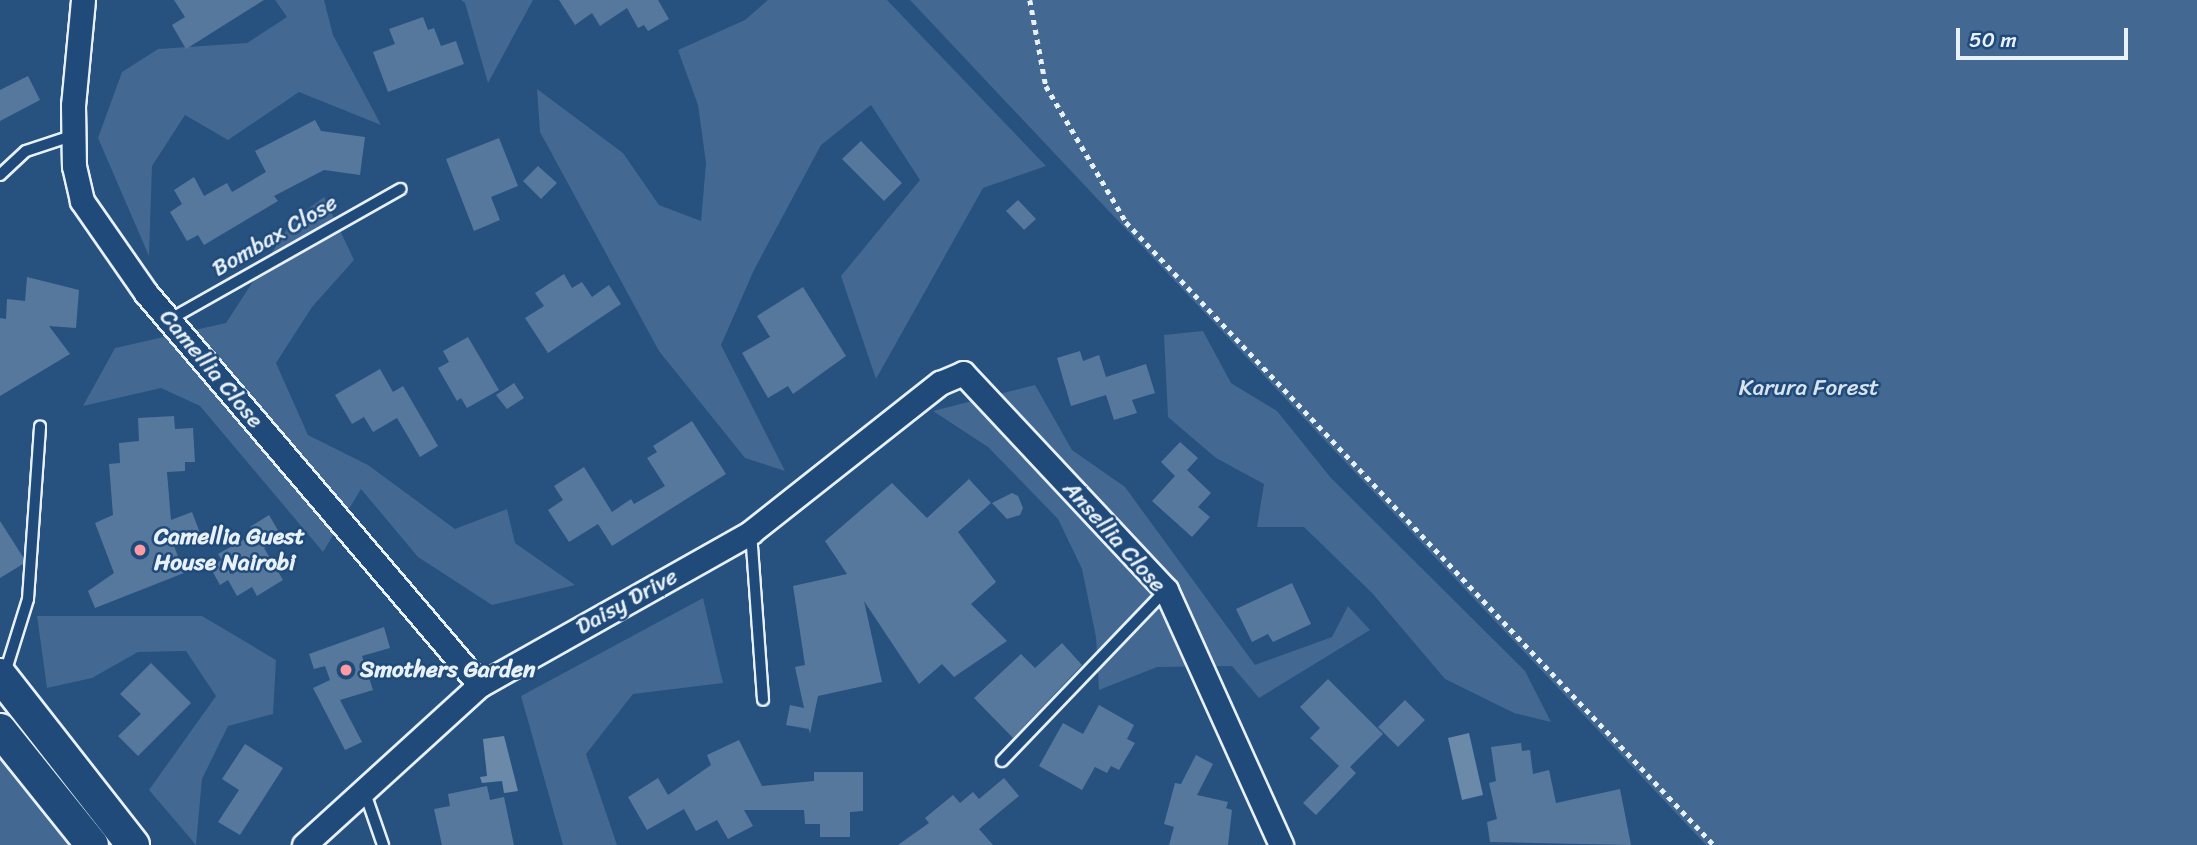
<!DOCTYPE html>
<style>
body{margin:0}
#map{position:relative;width:2197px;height:845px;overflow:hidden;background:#27517f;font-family:Sriracha,sans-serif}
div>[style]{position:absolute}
.green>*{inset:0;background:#436891}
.water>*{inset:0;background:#6b8aaa}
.building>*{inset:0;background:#57789d}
.path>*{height:4.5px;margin-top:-2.25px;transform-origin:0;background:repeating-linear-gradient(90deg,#e8f1f8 0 5px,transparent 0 10px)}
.roads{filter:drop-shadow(2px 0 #e8f1f8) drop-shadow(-2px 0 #e8f1f8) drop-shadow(0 2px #e8f1f8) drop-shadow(0 -2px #e8f1f8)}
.lane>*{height:10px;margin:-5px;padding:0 5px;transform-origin:5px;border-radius:5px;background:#1f4a7a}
.street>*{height:23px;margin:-11.5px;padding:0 11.5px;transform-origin:11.5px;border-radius:11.5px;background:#1f4a7a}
.secondary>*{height:32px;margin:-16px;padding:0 16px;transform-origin:16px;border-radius:16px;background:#1f4a7a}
.dots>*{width:19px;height:19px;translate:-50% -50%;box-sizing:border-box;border:4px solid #1f4a7a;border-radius:50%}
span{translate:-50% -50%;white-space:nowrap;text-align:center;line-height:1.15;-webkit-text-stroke:5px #1f4a7a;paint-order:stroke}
.street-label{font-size:23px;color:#e8f1f8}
.park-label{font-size:23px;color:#d8e3ee}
.poi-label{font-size:23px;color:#e8f1f8;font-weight:700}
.left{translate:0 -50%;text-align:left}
.scale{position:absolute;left:1956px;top:28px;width:172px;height:32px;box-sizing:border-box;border:4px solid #e8f1f8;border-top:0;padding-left:9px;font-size:21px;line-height:24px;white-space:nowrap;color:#e8f1f8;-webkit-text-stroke:5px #1f4a7a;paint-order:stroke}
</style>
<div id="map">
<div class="green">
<i style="clip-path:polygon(275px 0,324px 0,333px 35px,381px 125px,299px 92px,228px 140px,185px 115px,152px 166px,149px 256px,98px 138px,122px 72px,158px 49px,247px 43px,287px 17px)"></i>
<i style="clip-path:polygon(461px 0,533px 0,488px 83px,465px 3px)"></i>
<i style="clip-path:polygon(768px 0,887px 0,1046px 166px,983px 188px,876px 379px,841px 276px,920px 180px,871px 105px,821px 145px,754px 270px,721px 345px,785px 471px,745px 458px,659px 351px,540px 132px,537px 89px,623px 153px,659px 205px,701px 221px,706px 163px,698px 105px,678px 50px,745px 20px)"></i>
<i style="clip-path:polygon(910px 0,2197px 0,2197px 845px,1706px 845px)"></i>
<i style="clip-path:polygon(324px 197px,354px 260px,312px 307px,276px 363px,308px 435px,368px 465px,455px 529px,507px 509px,515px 543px,575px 585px,492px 605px,418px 557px,361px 489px,323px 552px,200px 406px,161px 388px,83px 406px,115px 348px,226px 323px,293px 220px)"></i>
<i style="clip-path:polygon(1203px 331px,1231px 383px,1277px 411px,1331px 478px,1525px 671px,1551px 722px,1514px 713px,1445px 679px,1372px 593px,1304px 527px,1257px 527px,1264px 484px,1216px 458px,1168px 417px,1164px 335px)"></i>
<i style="clip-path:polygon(1035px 385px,1072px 450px,1125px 487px,1255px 665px,1332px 637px,1348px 606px,1370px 630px,1259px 698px,1232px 666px,1157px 667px,1099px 690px,1096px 637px,1082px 569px,1058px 519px,988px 447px,933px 411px)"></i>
<i style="clip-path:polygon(703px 598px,723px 683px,633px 694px,586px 754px,617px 845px,563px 845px,521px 696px)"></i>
<i style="clip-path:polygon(37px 616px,202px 616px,276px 660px,273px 714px,228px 726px,202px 779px,196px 845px,149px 790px,216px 696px,186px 651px,138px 652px,92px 678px,47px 688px)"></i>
<i style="clip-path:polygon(0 756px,72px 845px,0 845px)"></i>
</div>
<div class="water">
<i style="clip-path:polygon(1469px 733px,1483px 795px,1462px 800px,1448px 738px)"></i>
<i style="clip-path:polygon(504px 736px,518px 791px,504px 793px,502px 781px,482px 783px,480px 777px,487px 776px,483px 739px)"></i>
</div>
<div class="building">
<i style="clip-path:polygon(174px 0,264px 0,186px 49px,172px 25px,185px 17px)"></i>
<i style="clip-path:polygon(559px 0,658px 0,669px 19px,648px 31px,644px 25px,638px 28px,627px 8px,600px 26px,592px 13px,575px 25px)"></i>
<i style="clip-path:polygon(423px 17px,428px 30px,434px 28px,441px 46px,456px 41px,464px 64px,388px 92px,373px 52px,395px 44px,389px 29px)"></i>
<i style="clip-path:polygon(28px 76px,40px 100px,0 121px,0 90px)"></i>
<i style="clip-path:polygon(315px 120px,321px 131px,365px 137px,360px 175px,324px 170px,274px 196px,278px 201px,204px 245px,198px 235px,187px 241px,170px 212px,182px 204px,174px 190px,194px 177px,204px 196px,227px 183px,232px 192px,266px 172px,255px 151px)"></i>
<i style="clip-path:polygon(499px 138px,518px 186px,491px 197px,500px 220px,474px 231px,446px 159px)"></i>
<i style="clip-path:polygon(861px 141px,902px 183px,884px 201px,842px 159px)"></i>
<i style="clip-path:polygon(538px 166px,557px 183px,541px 199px,523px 181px)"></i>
<i style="clip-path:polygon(1018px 200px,1036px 219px,1024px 230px,1006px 211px)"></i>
<i style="clip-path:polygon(564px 274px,572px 288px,582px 282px,592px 297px,609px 285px,621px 304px,548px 353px,525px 318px,544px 306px,535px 293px)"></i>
<i style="clip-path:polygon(27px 277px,79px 290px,76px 328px,49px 326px,70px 354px,0 396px,0 318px,6px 319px,7px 299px,25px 301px)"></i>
<i style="clip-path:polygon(803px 287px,846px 356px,793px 394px,788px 386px,768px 398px,742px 353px,770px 337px,757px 316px)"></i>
<i style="clip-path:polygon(468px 337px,499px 390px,467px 408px,461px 398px,457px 401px,438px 368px,449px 362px,443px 351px)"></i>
<i style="clip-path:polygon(1080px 351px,1083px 361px,1099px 355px,1106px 377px,1146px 364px,1155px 393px,1132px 400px,1137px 413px,1114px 420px,1106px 395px,1071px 406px,1057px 358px)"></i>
<i style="clip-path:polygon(380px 369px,393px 392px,403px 386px,438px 446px,420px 457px,397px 418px,373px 432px,364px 417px,352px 424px,335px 395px)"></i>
<i style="clip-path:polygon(514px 383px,524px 398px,507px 409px,496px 395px)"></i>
<i style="clip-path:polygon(174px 416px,175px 429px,193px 428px,195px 462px,185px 462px,185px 471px,167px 472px,171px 520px,192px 512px,200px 533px,173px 543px,184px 573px,95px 608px,88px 591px,114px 573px,95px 523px,113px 515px,109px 464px,120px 463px,119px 443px,139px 441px,138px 418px)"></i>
<i style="clip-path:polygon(692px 421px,726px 474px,612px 546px,598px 524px,569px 542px,548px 510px,563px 500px,554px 486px,584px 467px,612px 512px,631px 499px,634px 504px,665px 486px,647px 458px,657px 452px,653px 446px)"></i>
<i style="clip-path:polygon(1180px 442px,1198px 458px,1187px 470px,1211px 493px,1198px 507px,1210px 517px,1192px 537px,1152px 501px,1175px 476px,1161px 462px)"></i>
<i style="clip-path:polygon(969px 479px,991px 503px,958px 532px,996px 582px,971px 604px,1007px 641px,954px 677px,942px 664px,919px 684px,864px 601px,882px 682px,818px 696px,810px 734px,809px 729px,786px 725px,790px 705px,804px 708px,795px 667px,805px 665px,793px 586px,847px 574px,825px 541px,892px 483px,927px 518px)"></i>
<i style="clip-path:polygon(1012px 493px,1018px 496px,1023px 508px,1020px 515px,1007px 519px,992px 503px)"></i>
<i style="clip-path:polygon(269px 515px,282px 537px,264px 548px,283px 580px,257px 596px,252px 587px,237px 596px,228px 580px,220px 585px,210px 567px,222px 560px,218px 554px,254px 534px,250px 527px)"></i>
<i style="clip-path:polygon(0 521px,23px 557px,23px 564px,0 578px)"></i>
<i style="clip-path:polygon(1292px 583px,1311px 624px,1273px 642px,1268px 634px,1252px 642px,1236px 609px)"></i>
<i style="clip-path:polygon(384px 627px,390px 648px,362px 656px,373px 690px,340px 700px,362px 742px,345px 750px,313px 688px,330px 680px,325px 666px,314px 669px,309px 654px)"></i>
<i style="clip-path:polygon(1062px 643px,1082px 665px,1013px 738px,974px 698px,1021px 654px,1035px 668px)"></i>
<i style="clip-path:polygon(151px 663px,191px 703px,138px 756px,118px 736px,141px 714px,120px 694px)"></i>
<i style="clip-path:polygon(1328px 679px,1383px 734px,1350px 767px,1356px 773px,1316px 815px,1303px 803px,1339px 766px,1310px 738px,1320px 728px,1300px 707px)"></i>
<i style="clip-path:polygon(1405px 700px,1425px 720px,1398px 747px,1378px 727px)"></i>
<i style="clip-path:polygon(1099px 705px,1134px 725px,1127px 739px,1135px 743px,1119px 770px,1111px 766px,1107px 773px,1095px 767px,1082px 790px,1039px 766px,1063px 723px,1083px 734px)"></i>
<i style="clip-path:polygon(739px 740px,762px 786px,814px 781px,814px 772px,863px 772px,863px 811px,850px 812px,850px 837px,820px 837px,820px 824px,805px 824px,804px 810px,744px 810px,753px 826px,728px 839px,717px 820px,696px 831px,684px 809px,647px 830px,628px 797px,658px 778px,668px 795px,711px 765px,707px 755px)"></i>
<i style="clip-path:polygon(1521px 743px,1522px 751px,1530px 750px,1533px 774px,1549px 770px,1556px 803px,1620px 789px,1631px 845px,1490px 842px,1487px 822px,1497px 819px,1489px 783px,1496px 781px,1491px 747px)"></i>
<i style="clip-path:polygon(245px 744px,283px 768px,240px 835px,218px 822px,239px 790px,222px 779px)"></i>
<i style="clip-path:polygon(1196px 755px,1213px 764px,1197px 795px,1228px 802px,1226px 808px,1232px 810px,1228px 845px,1169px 845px,1174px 827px,1164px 824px,1175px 783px,1181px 784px)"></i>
<i style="clip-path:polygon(1004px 778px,1019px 796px,979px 829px,993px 845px,898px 845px,929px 823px,925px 818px,953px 795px,960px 803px,973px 792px,979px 799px)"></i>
<i style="clip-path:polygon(487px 786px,490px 800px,504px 797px,514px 845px,442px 845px,434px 809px,450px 806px,448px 794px)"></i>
</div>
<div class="path">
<i style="left:1030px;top:0;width:87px;rotate:79.5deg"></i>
<i style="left:1046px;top:86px;width:158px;rotate:59.5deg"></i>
<i style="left:1126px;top:222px;width:857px;rotate:46.66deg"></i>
</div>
<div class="roads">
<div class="lane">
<i style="left:0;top:175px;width:35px;rotate:-43deg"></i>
<i style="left:26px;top:151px;width:51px;rotate:-18.4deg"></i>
<i style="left:169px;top:320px;width:266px;rotate:-29.5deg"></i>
<i style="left:751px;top:532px;width:168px;rotate:85.9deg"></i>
<i style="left:5px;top:673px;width:77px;rotate:-72.7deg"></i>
<i style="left:28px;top:599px;width:173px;rotate:-86deg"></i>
<i style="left:1002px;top:761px;width:237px;rotate:-46.2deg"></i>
<i style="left:365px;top:793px;width:55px;rotate:70.9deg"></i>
</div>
<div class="street">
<i style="left:83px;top:0;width:105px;rotate:95.4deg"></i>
<i style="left:73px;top:105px;width:61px;rotate:89.1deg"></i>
<i style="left:74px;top:166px;width:36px;rotate:77deg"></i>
<i style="left:82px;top:201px;width:112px;rotate:55.2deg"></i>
<i style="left:146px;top:293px;width:515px;rotate:49.57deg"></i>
<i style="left:304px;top:845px;width:238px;rotate:-42.3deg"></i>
<i style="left:480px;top:685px;width:311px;rotate:-29.4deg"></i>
<i style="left:751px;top:532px;width:241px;rotate:-38.3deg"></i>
<i style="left:940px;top:383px;width:25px;rotate:-23deg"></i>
<i style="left:963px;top:373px;width:297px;rotate:46.9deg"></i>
<i style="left:1166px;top:590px;width:280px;rotate:65.7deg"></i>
</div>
<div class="secondary">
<i style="left:0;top:675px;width:216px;rotate:52deg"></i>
<i style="left:0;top:730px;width:147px;rotate:51.3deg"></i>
</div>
</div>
<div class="dots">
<i style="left:140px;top:550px;background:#ff9aa2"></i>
<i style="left:346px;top:670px;background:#ff9aa2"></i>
</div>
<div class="street-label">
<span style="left:275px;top:236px;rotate:-30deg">Bombax Close</span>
<span style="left:211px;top:369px;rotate:50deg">Camellia Close</span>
<span style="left:1114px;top:537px;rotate:48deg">Ansellia Close</span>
<span style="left:627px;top:602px;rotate:-29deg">Daisy Drive</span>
</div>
<div class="park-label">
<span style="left:1809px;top:388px">Karura Forest</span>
</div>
<div class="poi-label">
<span class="left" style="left:154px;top:550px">Camellia Guest<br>House Nairobi</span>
<span class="left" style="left:360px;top:670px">Smothers Garden</span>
</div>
<div class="scale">50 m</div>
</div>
